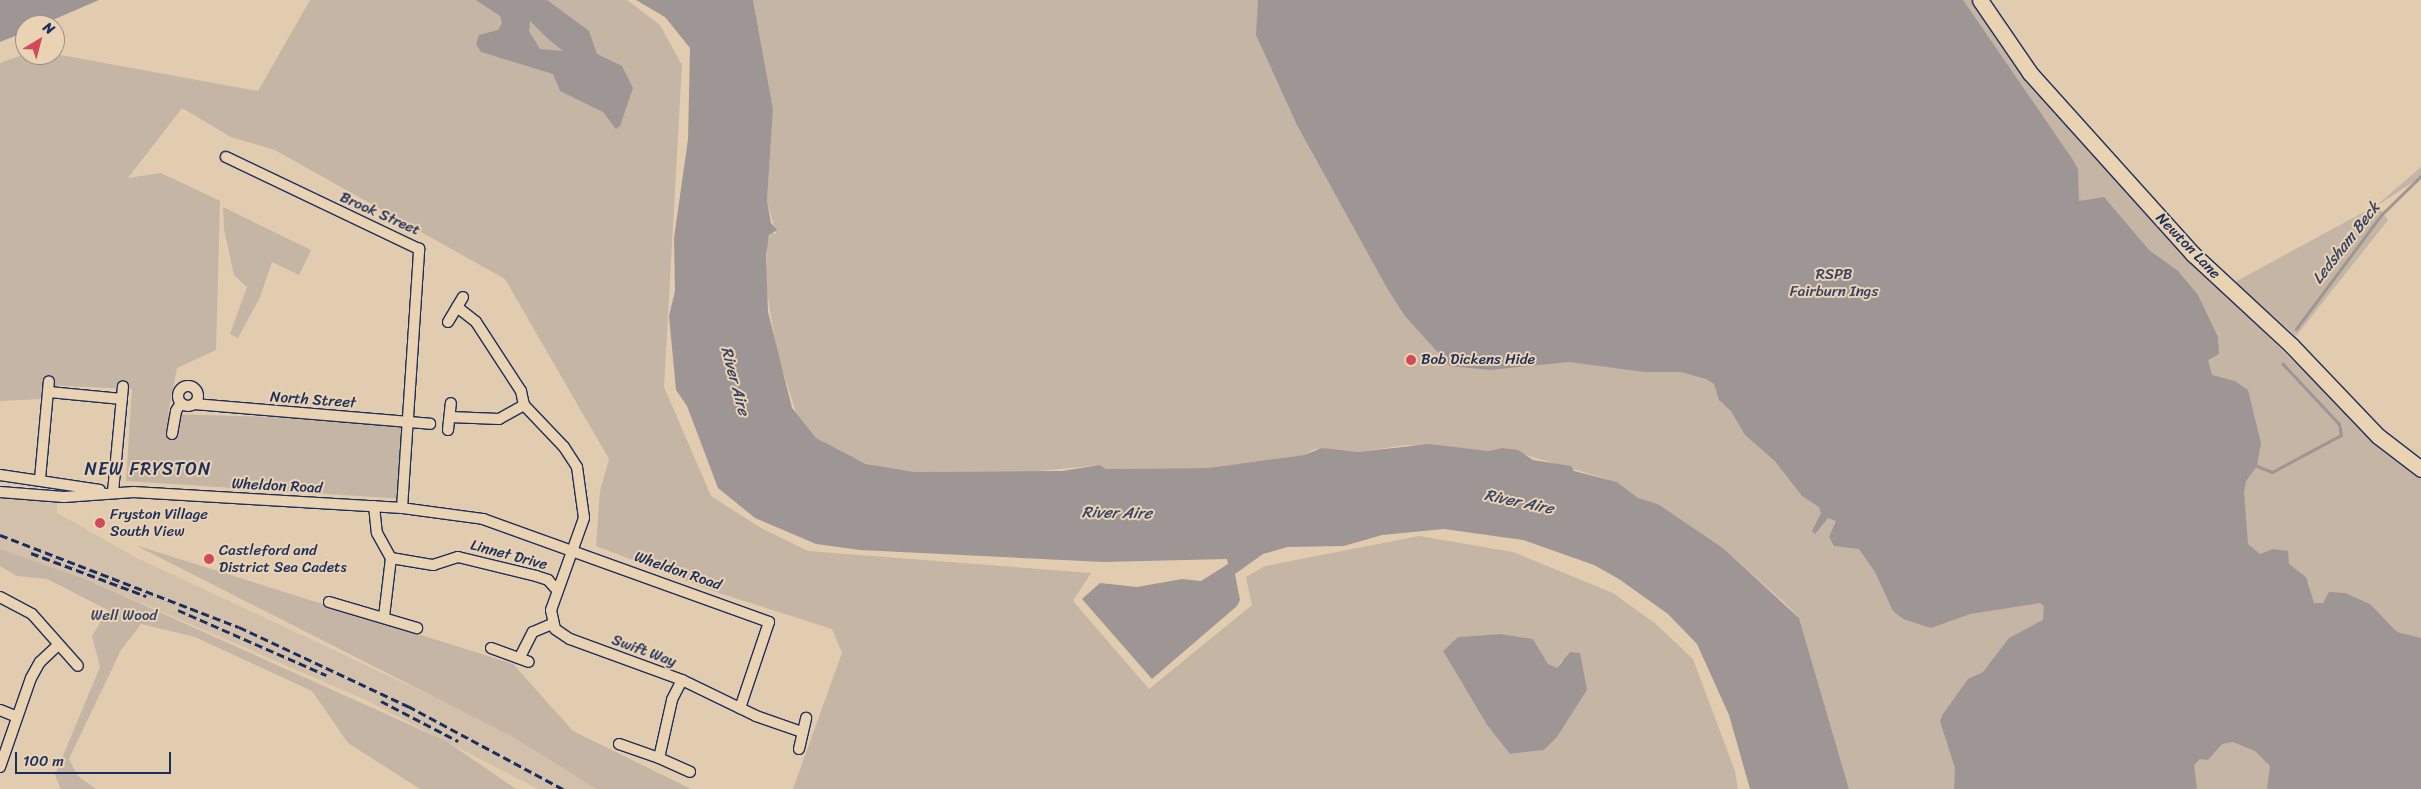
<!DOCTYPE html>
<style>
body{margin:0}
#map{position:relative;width:2421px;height:789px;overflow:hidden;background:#e2ccb0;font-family:Sriracha,sans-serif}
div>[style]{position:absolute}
.built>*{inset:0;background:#d3c0aa}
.green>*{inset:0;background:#c4b5a4}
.water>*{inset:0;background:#9e9695}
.stream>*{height:3px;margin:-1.5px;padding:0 1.5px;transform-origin:1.5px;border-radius:1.5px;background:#9e9695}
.roads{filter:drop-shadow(1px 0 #1b2f5e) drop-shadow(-1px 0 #1b2f5e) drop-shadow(0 1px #1b2f5e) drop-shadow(0 -1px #1b2f5e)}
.street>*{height:10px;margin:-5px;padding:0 5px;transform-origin:5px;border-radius:5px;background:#ead3b3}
.street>.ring{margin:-5px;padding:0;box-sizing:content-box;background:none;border:10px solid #ead3b3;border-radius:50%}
.secondary>*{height:15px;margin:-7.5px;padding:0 7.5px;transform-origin:7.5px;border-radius:7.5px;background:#ead3b3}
.rail>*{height:3px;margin-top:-1.5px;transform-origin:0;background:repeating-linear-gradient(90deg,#1b2f5e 0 8px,transparent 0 12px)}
.dots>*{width:14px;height:14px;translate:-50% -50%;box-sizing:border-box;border:2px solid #ead3b3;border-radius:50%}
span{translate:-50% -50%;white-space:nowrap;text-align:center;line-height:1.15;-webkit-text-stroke:4px #ead3b3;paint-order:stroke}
.street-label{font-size:15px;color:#1b2f5e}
.park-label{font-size:15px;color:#344368}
.poi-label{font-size:15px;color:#1b2f5e}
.left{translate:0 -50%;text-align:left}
.water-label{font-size:16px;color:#354469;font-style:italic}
.quarter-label{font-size:18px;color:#1b2f5e;letter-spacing:1px}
.north{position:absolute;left:15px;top:15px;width:50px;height:50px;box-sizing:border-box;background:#ead3b3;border:1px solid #979191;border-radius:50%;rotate:37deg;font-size:14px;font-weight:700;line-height:20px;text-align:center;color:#1b2f5e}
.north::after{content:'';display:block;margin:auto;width:18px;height:22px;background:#d1495b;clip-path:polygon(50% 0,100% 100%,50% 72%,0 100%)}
.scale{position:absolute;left:15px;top:752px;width:156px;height:22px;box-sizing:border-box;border:2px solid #1b2f5e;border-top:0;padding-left:6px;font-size:15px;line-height:18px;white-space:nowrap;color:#1b2f5e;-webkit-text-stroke:4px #ead3b3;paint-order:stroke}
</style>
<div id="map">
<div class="built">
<i style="clip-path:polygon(0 497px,57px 501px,57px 513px,137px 558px,436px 698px,515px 738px,596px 789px,538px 789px,368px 701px,88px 580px,0 549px)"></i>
</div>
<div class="green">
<i style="clip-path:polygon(evenodd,310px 0,627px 0,660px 25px,682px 65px,664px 387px,711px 496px,761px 528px,808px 551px,1091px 573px,1073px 601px,1149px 689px,1252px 605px,1246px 577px,1265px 566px,1419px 536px,1513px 552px,1613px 593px,1656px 624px,1693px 659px,1735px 771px,1738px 789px,793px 789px,842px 653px,832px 629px,716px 592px,596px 546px,600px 491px,609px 459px,505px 279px,275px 150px,231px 137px,182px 108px,128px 178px,161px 173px,220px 201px,216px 350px,177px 368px,168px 414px,410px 421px,403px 499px,126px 481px,132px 389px,43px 385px,40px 399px,0 401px,0 63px,25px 54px,55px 54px,258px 91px,310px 0,1501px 634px,1533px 639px,1548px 665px,1557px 668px,1562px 660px,1587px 690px,1557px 737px,1544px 750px,1510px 754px,1487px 725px,1443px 651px,1458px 637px,1501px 634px)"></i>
<i style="clip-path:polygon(753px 0,1974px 0,2196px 266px,2384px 450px,2421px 477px,2421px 789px,1849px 789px,1799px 618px,1788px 606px,1723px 548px,1658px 504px,1638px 498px,1617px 482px,1502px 448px,1488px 451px,1406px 445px,1358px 452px,1315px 449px,1304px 455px,1208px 468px,1106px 469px,1100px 465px,1040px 471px,914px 472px,879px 468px,847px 456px,816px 438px,798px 419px,776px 349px,766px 284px,767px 243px,771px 233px,776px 234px,767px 201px,773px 109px)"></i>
<i style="clip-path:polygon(2421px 167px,2421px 177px,2378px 205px,2388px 220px,2296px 336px,2235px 282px,2377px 205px)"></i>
<i style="clip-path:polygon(223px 207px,311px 250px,299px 275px,272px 262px,260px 297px,238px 338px,230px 334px,247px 287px,234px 275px,224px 229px)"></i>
<i style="clip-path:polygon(135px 545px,513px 664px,573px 731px,691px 789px,596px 789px,515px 738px)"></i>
<i style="clip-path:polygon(0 549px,88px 580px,446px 741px,516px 789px,420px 789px,348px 743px,312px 691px,195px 637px,141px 624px,121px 650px,69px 759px,78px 776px,96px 789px,61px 789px,55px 775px,100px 667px,92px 636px,108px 610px,47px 579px,17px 576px,0 566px)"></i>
</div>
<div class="water">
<i style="clip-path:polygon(0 0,99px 0,41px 25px,25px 25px,25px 32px,0 42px)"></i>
<i style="clip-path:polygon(evenodd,476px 0,547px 0,589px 31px,597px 54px,622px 66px,633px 88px,620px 126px,616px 129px,603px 112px,560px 91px,553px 74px,481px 52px,476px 44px,479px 35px,498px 30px,502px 23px,500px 16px,476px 0,530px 21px,547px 38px,563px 51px,540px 49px,529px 31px,530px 21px)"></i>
<i style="clip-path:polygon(636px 0,753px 0,773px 109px,767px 201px,771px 223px,777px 230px,769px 235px,766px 255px,768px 312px,792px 408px,816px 438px,866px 464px,914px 472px,1062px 471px,1100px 465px,1106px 469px,1208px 468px,1304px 455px,1322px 448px,1358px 452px,1429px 444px,1488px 451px,1502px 448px,1518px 450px,1533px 460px,1571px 466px,1574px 471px,1617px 482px,1638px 498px,1658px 504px,1723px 548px,1799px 618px,1849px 789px,1750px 789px,1729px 715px,1697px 644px,1668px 614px,1619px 579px,1594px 565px,1523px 540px,1444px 529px,1382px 535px,1344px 546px,1288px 547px,1263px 554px,1235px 574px,1240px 600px,1237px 606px,1152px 679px,1082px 599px,1100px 583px,1137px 587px,1182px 579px,1201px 581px,1228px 564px,1227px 559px,1104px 562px,860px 550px,816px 544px,755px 518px,718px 488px,687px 406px,676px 390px,669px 316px,675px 291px,674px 238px,688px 139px,690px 48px,665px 17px)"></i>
<i style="clip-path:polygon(1258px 0,1963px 0,2073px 160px,2078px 169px,2079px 201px,2104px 197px,2149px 250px,2178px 271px,2198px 295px,2218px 337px,2219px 354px,2208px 360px,2212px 375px,2235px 381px,2248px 390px,2261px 443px,2257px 466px,2246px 481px,2244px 492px,2248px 544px,2260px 554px,2273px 549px,2288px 551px,2289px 564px,2306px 577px,2314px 603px,2323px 603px,2329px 592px,2345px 593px,2370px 604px,2397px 632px,2421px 638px,2421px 789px,2267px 789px,2270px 766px,2255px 751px,2233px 742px,2222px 744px,2208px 760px,2200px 759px,2194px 765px,2197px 789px,1954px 789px,1955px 768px,1940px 721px,1943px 714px,1968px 679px,1983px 672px,2009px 638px,2043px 620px,2044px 606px,2040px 603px,1970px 614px,1931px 628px,1903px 619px,1893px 611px,1875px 572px,1859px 549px,1834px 546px,1829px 537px,1836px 521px,1828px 518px,1815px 534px,1812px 531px,1821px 513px,1819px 507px,1802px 496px,1775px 461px,1745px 435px,1731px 411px,1719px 400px,1714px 384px,1706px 379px,1681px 372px,1645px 372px,1569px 362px,1490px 370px,1450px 366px,1405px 316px,1387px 288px,1297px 125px,1256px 35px)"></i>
<i style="clip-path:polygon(1501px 634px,1533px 639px,1548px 664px,1557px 668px,1570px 652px,1580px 653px,1587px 690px,1557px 737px,1544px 750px,1510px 754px,1487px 725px,1443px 651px,1458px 637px)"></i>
</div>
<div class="stream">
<i style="left:2296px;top:329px;width:142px;rotate:-53.3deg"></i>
<i style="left:2381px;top:215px;width:56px;rotate:-44.3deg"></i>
<i style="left:2257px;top:466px;width:16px;rotate:22deg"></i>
<i style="left:2272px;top:472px;width:78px;rotate:-28.2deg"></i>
<i style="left:2341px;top:435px;width:11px;rotate:-100deg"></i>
<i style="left:2339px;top:424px;width:83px;rotate:-133.1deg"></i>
</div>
<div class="roads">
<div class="street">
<i style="left:457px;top:307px;width:24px;rotate:38deg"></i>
<i style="left:476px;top:322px;width:82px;rotate:56.9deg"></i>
<i style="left:521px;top:391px;width:14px;rotate:78deg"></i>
<i style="left:524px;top:405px;width:58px;rotate:46.4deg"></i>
<i style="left:564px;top:447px;width:24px;rotate:57deg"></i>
<i style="left:577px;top:467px;width:51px;rotate:82.2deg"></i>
<i style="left:584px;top:518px;width:98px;rotate:109.7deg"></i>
<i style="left:551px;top:610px;width:19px;rotate:78deg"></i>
<i style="left:555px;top:629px;width:18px;rotate:34deg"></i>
<i style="left:570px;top:639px;width:119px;rotate:20.1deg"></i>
<i style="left:682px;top:680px;width:82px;rotate:25.9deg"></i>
<i style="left:756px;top:716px;width:49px;rotate:19.2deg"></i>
<i style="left:448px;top:322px;width:29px;rotate:-59deg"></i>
<i class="ring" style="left:178px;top:386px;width:10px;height:10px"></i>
<i style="left:49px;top:392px;width:73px;rotate:5.5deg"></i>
<i style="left:194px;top:404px;width:237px;rotate:4.8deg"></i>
<i style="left:450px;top:417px;width:49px;rotate:2.3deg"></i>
<i style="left:499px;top:419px;width:29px;rotate:-29deg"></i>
<i style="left:448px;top:430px;width:27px;rotate:-84deg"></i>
<i style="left:172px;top:434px;width:23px;rotate:-80deg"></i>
<i style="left:176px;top:411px;width:9px;rotate:-58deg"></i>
<i style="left:0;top:475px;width:101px;rotate:8.5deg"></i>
<i style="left:40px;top:479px;width:98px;rotate:-84.8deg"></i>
<i style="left:0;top:492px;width:64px;rotate:4.5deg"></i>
<i style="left:64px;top:497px;width:70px;rotate:-4.1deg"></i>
<i style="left:134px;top:492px;width:268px;rotate:3.4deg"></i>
<i style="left:402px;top:508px;width:260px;rotate:-86.2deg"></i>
<i style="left:419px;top:249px;width:214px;rotate:-154.5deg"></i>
<i style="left:113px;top:492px;width:106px;rotate:-84.6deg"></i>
<i style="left:374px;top:506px;width:27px;rotate:84deg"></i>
<i style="left:377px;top:533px;width:29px;rotate:61deg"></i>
<i style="left:391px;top:558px;width:59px;rotate:96.8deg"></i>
<i style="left:402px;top:508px;width:82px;rotate:7.7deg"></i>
<i style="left:483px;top:519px;width:304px;rotate:19.8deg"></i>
<i style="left:769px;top:622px;width:91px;rotate:108.6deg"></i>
<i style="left:391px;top:558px;width:43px;rotate:9.5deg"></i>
<i style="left:433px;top:565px;width:26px;rotate:-18deg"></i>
<i style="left:458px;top:557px;width:80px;rotate:13.7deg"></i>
<i style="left:536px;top:576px;width:13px;rotate:18deg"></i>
<i style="left:548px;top:580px;width:13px;rotate:48deg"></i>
<i style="left:0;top:597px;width:36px;rotate:28deg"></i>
<i style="left:32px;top:614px;width:69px;rotate:48.5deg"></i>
<i style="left:329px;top:602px;width:92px;rotate:16.5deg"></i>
<i style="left:491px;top:648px;width:40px;rotate:20.2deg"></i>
<i style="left:520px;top:657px;width:28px;rotate:-63deg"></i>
<i style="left:533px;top:632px;width:21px;rotate:-23deg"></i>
<i style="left:682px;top:680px;width:22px;rotate:117deg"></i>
<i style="left:672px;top:700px;width:59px;rotate:102.6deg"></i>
<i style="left:659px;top:758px;width:34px;rotate:24deg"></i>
<i style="left:0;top:710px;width:18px;rotate:22deg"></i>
<i style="left:619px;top:744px;width:42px;rotate:19.3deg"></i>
<i style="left:799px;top:749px;width:32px;rotate:-77deg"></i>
<i style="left:0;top:767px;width:94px;rotate:-70.8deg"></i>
<i style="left:31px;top:678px;width:18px;rotate:-61deg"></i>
<i style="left:40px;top:662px;width:25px;rotate:-43deg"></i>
</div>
<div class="secondary">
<i style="left:1980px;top:0;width:88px;rotate:55.6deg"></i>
<i style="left:2030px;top:73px;width:244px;rotate:48deg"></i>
<i style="left:2193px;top:254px;width:134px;rotate:42.9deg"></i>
<i style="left:2291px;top:345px;width:126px;rotate:46.3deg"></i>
<i style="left:2378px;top:436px;width:54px;rotate:37.5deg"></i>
</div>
</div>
<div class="rail">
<i style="left:0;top:535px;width:256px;rotate:21.1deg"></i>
<i style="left:239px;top:627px;width:187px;rotate:25.1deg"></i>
<i style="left:408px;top:706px;width:176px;rotate:28.2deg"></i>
<i style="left:31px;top:553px;width:123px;rotate:20.5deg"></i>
<i style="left:178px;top:610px;width:162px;rotate:23.7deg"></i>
<i style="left:381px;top:701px;width:87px;rotate:27.5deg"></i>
</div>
<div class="dots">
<i style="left:1411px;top:360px;background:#d1495b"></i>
<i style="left:100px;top:523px;background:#d1495b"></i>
<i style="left:209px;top:559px;background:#d1495b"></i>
</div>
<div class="street-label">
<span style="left:380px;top:214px;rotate:24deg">Brook Street</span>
<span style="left:2188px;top:246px;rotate:46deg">Newton Lane</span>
<span style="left:313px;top:400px;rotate:4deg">North Street</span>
<span style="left:277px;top:486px;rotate:3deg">Wheldon Road</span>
<span style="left:509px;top:555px;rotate:15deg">Linnet Drive</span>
<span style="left:678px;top:571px;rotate:19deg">Wheldon Road</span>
<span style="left:644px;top:651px;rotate:20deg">Swift Way</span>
</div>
<div class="park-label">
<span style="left:1834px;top:283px">RSPB<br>Fairburn Ings</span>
<span style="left:124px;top:616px">Well Wood</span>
</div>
<div class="poi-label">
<span class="left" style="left:1421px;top:360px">Bob Dickens Hide</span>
<span class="left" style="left:110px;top:523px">Fryston Village<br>South View</span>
<span class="left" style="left:219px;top:559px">Castleford and<br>District Sea Cadets</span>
</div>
<div class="water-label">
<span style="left:2346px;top:243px;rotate:-52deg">Ledsham Beck</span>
<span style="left:735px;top:381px;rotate:75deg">River Aire</span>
<span style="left:1519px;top:502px;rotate:12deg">River Aire</span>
<span style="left:1117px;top:513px;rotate:1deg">River Aire</span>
</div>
<div class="quarter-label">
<span style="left:148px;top:469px">NEW FRYSTON</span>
</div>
<div class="north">N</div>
<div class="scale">100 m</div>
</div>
